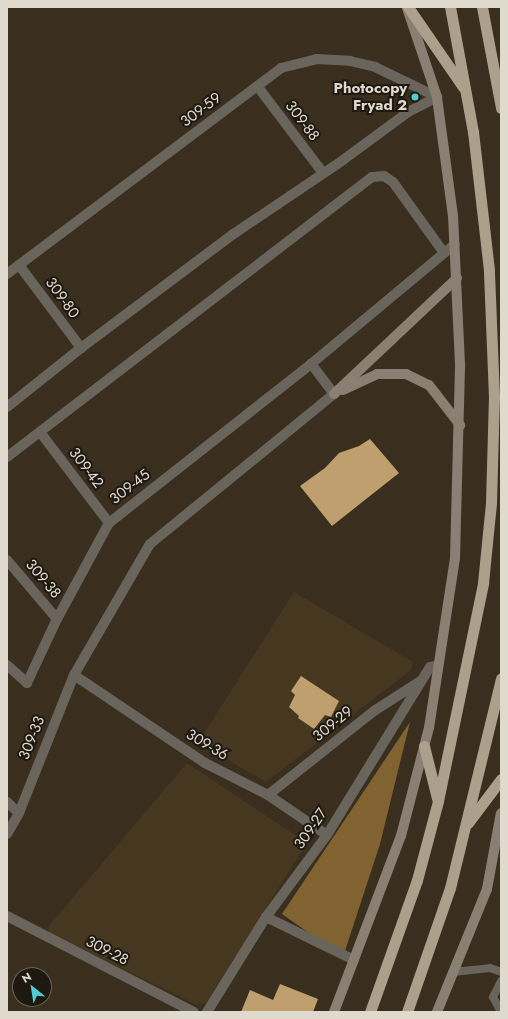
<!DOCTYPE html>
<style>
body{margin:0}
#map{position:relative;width:508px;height:1019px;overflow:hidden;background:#3a2f1e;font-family:Jost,sans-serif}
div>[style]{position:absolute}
.built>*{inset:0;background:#463720}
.forest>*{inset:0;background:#816332}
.building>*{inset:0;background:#bf9f6d}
.service>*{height:8px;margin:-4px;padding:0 4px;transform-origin:4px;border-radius:4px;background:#69645c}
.minor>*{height:10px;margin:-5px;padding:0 5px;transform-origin:5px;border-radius:5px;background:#69645c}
.tertiary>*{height:10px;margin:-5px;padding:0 5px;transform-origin:5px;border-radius:5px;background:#69645c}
.secondary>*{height:10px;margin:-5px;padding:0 5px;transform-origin:5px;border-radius:5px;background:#898073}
.trunk>*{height:11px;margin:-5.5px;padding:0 5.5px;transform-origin:5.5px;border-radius:5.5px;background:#aca08d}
.dots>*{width:11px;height:11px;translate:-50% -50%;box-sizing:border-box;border:2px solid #1d1810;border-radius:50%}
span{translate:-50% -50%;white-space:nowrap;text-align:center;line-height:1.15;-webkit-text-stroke:4px #1d1810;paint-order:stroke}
.poi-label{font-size:15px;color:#e0d9ce;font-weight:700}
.right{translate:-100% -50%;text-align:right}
.street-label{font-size:15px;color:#e0d9ce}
.frame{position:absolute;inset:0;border:8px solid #e0d9ce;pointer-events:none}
.north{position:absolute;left:12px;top:967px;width:40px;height:40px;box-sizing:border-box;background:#1d1810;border:1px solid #6b655c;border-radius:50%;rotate:330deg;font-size:11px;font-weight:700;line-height:16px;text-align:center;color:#e0d9ce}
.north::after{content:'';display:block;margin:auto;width:14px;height:18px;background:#51ccd4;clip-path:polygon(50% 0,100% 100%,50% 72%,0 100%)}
</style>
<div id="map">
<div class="built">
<i style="clip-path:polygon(294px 592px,413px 662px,411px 670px,266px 782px,198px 743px)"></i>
<i style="clip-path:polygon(187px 763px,307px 843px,209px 998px,206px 1003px,197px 1005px,48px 932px,49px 926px)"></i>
</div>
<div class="forest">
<i style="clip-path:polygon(410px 722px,380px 844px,343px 957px,282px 914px)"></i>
</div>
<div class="building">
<i style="clip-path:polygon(370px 439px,399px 473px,332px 526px,300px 486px,325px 468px,339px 453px,359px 446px)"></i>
<i style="clip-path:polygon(301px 676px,339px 701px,331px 717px,325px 715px,314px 729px,298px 718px,299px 716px,289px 707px,295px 695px,291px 691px)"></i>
<i style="clip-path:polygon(280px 984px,318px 999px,313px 1012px,241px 1012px,250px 990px,273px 1000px)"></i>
</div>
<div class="service">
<i style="left:453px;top:972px;width:37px;rotate:-6deg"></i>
<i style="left:490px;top:968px;width:12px;rotate:20deg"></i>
<i style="left:501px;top:1012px;width:17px;rotate:-118deg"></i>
<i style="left:493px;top:997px;width:18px;rotate:-63deg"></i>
</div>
<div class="minor">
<i style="left:258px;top:87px;width:108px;rotate:52.9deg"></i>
<i style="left:19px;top:265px;width:104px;rotate:53.2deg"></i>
<i style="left:7px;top:274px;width:343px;rotate:-36.9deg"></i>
<i style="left:281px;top:68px;width:36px;rotate:-14deg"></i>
<i style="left:316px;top:59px;width:34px;rotate:3deg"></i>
<i style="left:350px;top:61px;width:26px;rotate:13deg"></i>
<i style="left:375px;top:67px;width:69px;rotate:25.8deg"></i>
<i style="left:40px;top:432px;width:114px;rotate:52.8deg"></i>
<i style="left:7px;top:560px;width:77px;rotate:49.7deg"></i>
<i style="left:7px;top:665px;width:27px;rotate:42deg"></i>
<i style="left:27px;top:683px;width:71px;rotate:-64.9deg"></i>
<i style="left:57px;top:619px;width:109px;rotate:-61.6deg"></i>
<i style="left:109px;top:523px;width:257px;rotate:-38.2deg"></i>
<i style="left:311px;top:364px;width:187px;rotate:-39.8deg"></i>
<i style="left:74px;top:675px;width:158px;rotate:33.9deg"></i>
<i style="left:205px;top:763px;width:71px;rotate:26.9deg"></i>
<i style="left:268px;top:795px;width:71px;rotate:34.1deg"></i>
<i style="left:268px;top:795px;width:135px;rotate:-38.4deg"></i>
<i style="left:374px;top:711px;width:54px;rotate:-32.8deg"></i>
<i style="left:7px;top:802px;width:16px;rotate:43deg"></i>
<i style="left:7px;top:834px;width:24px;rotate:-60deg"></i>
<i style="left:19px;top:813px;width:149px;rotate:-68.3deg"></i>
<i style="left:74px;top:675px;width:151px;rotate:-59.9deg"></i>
<i style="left:150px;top:544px;width:237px;rotate:-39.2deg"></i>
<i style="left:334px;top:394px;width:38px;rotate:-127deg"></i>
<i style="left:7px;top:916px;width:210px;rotate:27.2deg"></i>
<i style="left:266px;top:917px;width:98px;rotate:26deg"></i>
<i style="left:207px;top:1012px;width:112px;rotate:-58.2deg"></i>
<i style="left:266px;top:917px;width:102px;rotate:-53.4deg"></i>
<i style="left:327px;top:835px;width:197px;rotate:-58.5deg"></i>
<i style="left:430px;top:667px;width:8px;rotate:-14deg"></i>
</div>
<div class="tertiary">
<i style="left:7px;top:407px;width:95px;rotate:-38.6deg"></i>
<i style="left:81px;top:348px;width:189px;rotate:-36.8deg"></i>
<i style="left:232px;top:235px;width:134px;rotate:-34deg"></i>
<i style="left:343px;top:160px;width:81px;rotate:-36.4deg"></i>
<i style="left:408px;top:112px;width:33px;rotate:-27deg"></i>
<i style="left:7px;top:457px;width:460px;rotate:-37.5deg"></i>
<i style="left:372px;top:177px;width:12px;rotate:-5deg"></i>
<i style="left:384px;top:176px;width:11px;rotate:34deg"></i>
<i style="left:393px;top:182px;width:87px;rotate:54.3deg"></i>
</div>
<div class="secondary">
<i style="left:343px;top:390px;width:38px;rotate:-25deg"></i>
<i style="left:377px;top:374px;width:29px"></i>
<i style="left:406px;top:374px;width:25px;rotate:26deg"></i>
<i style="left:429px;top:385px;width:51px;rotate:52.2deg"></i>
<i style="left:334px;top:394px;width:169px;rotate:-43.3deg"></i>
<i style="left:334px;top:1012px;width:188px;rotate:-69.2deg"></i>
<i style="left:401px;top:836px;width:112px;rotate:-75.5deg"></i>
<i style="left:429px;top:728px;width:172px;rotate:-81.3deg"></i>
<i style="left:455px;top:558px;width:194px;rotate:-88.5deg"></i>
<i style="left:460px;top:364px;width:148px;rotate:-92.7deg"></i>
<i style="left:453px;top:216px;width:120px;rotate:-97.7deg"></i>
<i style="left:437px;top:97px;width:94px;rotate:-108.6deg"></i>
<i style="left:437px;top:1012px;width:133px;rotate:-67.9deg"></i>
<i style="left:487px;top:889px;width:77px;rotate:-79.6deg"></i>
</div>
<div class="trunk">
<i style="left:408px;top:7px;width:97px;rotate:55.5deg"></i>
<i style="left:482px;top:7px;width:103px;rotate:79.3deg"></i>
<i style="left:424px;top:746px;width:54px;rotate:76deg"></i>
<i style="left:468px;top:823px;width:55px;rotate:-53.1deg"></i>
<i style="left:370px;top:1012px;width:140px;rotate:-70.4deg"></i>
<i style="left:417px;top:880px;width:82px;rotate:-75.1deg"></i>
<i style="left:438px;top:801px;width:223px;rotate:-78.3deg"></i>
<i style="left:483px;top:583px;width:80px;rotate:-84.3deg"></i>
<i style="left:491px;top:503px;width:106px;rotate:-88.4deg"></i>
<i style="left:494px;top:397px;width:127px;rotate:-92.3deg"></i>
<i style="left:489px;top:270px;width:139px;rotate:-96.6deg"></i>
<i style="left:473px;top:132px;width:127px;rotate:-100.4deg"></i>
<i style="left:407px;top:1012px;width:131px;rotate:-70.9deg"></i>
<i style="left:450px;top:888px;width:216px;rotate:-76.3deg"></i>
</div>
<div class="dots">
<i style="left:415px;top:97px;background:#51ccd4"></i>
</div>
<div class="poi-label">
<span class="right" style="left:407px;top:97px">Photocopy<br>Fryad 2</span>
</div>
<div class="street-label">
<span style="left:201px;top:110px;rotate:-37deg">309-59</span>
<span style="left:302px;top:121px;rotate:53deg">309-88</span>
<span style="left:62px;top:298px;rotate:54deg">309-80</span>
<span style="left:86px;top:468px;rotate:53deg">309-42</span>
<span style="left:130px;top:487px;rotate:-38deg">309-45</span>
<span style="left:43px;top:579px;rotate:50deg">309-38</span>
<span style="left:333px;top:724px;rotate:-39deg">309-29</span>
<span style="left:32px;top:738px;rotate:-68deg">309-33</span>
<span style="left:207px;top:745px;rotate:31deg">309-36</span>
<span style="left:311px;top:829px;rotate:-55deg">309-27</span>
<span style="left:107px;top:951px;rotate:27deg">309-28</span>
</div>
<div class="frame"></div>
<div class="north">N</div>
</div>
